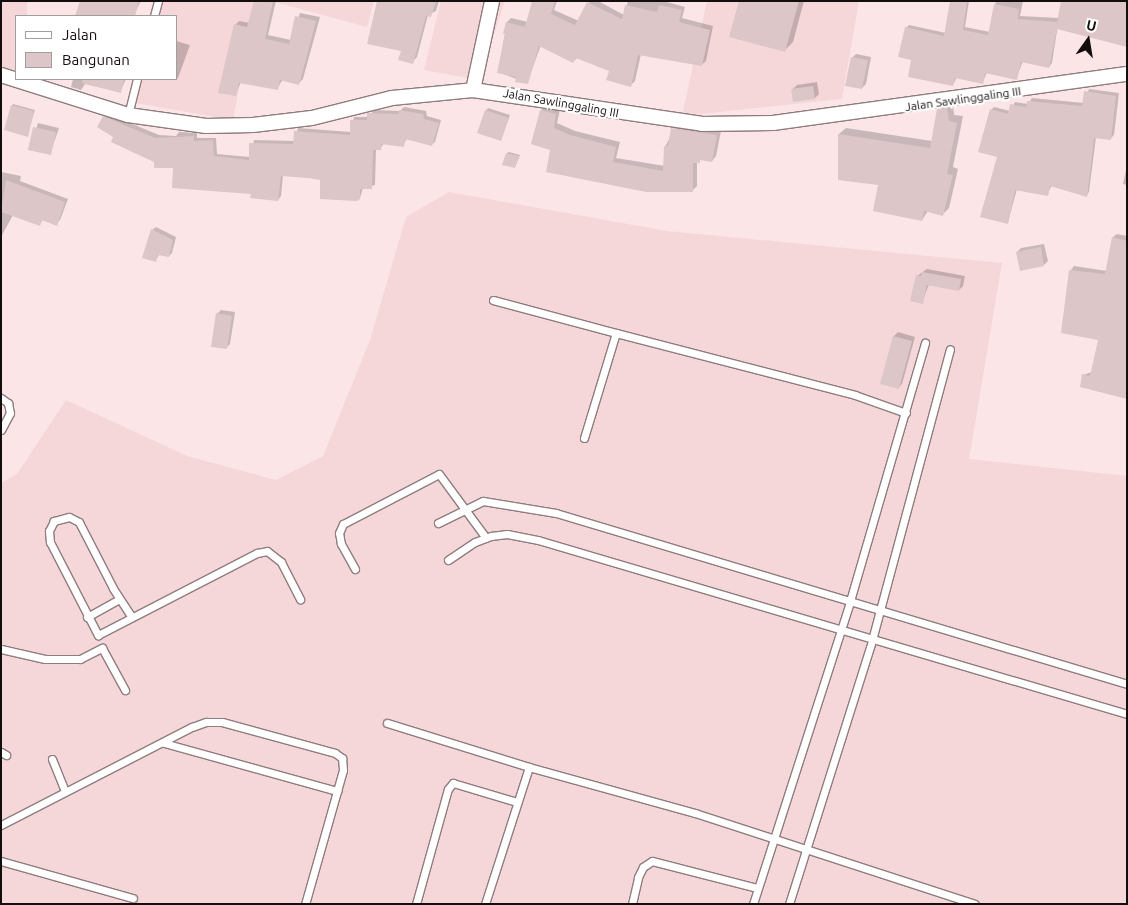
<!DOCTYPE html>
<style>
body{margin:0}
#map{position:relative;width:1128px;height:905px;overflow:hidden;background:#fbe5e7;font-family:Ubuntu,sans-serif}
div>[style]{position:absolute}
.built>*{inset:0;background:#f5d7da}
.shadow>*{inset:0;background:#0003}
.building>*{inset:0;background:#dcc6c8}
.roads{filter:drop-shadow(1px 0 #8f7c7e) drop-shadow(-1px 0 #8f7c7e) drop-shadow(0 1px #8f7c7e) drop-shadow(0 -1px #8f7c7e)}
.service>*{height:7px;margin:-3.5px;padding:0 3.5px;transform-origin:3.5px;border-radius:3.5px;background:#fff}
.minor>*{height:14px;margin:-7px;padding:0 7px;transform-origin:7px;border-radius:7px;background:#fff}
span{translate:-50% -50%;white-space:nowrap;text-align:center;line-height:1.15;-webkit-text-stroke:4.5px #fff;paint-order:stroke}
.street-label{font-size:12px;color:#140d0d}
.frame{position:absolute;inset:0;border:2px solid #140d0d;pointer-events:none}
.legend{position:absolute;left:15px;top:15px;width:162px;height:65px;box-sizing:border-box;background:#fff;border:1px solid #a19e9e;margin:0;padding:6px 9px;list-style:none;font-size:15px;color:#140d0d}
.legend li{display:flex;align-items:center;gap:10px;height:25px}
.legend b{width:25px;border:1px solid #a19e9e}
.north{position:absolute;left:1063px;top:15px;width:50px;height:50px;-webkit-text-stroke:4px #fff;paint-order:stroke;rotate:13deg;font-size:14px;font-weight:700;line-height:20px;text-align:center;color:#140d0d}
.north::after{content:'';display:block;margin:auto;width:18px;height:22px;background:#140d0d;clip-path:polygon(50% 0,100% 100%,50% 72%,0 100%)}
</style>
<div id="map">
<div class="built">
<i style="clip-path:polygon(1px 1px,27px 1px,27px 16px,16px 16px,16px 71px,1px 67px)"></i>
<i style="clip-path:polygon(153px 1px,255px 1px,233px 120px,129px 102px,135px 79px,176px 79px,176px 16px,149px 16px)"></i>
<i style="clip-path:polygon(271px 1px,374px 1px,367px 27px)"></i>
<i style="clip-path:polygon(441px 1px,505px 1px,479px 80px,424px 70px)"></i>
<i style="clip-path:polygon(707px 1px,859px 1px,842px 99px,682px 116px)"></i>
<i style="clip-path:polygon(449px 192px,667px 231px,1002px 263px,969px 459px,1127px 476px,1127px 904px,1px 904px,1px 483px,17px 474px,66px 400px,187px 456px,276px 480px,323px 456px,370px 340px,406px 217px)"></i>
</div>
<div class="shadow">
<i style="clip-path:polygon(97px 1px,141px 1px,133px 16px,76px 16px)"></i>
<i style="clip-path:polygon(255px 1px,276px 1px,268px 35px,291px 40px,300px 13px,320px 17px,303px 79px,299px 83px,283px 79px,277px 89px,241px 82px,235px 95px,235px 25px,239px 21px,250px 23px)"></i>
<i style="clip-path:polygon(378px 1px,439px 1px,436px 11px,428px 15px,417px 57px,412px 62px,402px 50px)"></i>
<i style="clip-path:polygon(534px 1px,557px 1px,554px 10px,579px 21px,590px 1px,598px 1px,624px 15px,628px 1px,663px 1px,685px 7px,682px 18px,713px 26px,706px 61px,701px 65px,641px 54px,635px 81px,631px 85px,610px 70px,577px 58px,573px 62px,541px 45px,527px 83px,498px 72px,507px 22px,511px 18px,528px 22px)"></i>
<i style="clip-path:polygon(740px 1px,804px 1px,793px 42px,784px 51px)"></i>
<i style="clip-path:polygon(951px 1px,969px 1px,965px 27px,990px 32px,996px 1px,1023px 1px,1020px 16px,1059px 18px,1052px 63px,1049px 67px,1023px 61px,1016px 79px,987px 72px,983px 82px,957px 77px,953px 85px,913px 59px,906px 28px,909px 25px,946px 33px)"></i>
<i style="clip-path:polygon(176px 41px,190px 45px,178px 78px,176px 78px)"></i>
<i style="clip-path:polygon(856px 54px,871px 57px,866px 84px,862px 88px,852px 58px)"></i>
<i style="clip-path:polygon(73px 79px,126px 79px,120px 92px,85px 84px,81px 90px,71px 87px)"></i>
<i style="clip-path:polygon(817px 82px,819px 94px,815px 98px,793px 89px,797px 85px)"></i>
<i style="clip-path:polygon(1089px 89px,1119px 93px,1114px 135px,1110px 139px,1096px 137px,1089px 192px,1086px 196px,1052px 185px,1047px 195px,1017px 189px,1008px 222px,991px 110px,994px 107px,1010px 111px,1015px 102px,1028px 104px,1032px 98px,1084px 103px)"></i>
<i style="clip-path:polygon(953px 102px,954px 115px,963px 116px,953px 167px,958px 169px,949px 208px,942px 215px,928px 211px,922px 220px,880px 184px,839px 179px,839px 134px,846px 128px,932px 141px,939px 110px,945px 103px)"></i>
<i style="clip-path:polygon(13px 104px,35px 110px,27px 135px,12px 106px)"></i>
<i style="clip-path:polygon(404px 107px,426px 111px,427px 116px,441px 120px,435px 142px,431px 145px,407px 138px,403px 146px,384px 143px,380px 149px,376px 149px,375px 185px,363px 188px,360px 198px,321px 179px,283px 175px,281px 196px,278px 200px,252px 193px,156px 161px,115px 136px,104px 117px,108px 114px,159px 135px,176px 136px,179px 132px,197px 133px,197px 138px,216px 138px,217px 154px,250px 157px,254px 140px,295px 141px,298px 128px,351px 132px,354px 117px,369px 117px,374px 110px,400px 111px)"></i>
<i style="clip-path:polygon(545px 107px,560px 110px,557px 123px,575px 131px,620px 142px,616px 158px,665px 166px,665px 147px,677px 124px,721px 131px,716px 156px,712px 161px,703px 159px,697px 162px,697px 186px,692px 191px,551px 149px,541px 111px)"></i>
<i style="clip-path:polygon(488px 108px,510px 115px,501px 139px,486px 111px)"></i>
<i style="clip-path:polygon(38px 123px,59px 128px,50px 154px,30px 149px)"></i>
<i style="clip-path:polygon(509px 152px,520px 155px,515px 167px,507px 153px)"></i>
<i style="clip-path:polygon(1126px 170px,1127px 170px,1127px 185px,1123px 184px)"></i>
<i style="clip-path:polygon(1px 172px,21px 176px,20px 181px,68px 199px,60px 220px,56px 224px,44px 219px,39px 224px,13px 215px,1px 237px)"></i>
<i style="clip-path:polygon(156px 227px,176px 237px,172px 253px,169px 256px,160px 254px,155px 260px,152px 230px)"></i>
<i style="clip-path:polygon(1117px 234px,1127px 236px,1127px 397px,1083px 375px,1092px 372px,1100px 339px,1071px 270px,1074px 266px,1107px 271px,1113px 237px)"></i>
<i style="clip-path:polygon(1044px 244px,1048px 261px,1044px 265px,1017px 252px,1021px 248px)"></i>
<i style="clip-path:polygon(927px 269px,965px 276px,963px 286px,959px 290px,929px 284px,922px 303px,917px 276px)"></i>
<i style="clip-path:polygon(221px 310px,235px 312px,230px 344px,226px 348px,217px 314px)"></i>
<i style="clip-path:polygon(898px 332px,915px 337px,902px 384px,898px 388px,894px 336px)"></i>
</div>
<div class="building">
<i style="clip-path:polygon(80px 1px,139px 1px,135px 16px,75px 16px)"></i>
<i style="clip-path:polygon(254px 1px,273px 1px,265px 39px,289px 44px,295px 16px,316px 21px,299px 85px,280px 80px,278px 90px,239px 83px,236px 96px,218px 93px,234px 24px,247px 27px)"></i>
<i style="clip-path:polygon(377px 1px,436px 1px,431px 17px,426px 16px,413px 64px,398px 60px,401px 51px,367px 44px)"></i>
<i style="clip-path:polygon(532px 1px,555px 1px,551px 14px,575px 25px,587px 2px,622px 19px,625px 5px,657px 12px,659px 5px,682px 10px,679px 22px,710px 30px,702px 66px,638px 55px,631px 87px,606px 80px,609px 71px,576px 58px,573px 63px,539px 46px,528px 84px,515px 82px,516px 77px,497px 73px,505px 34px,503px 34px,506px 22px,525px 27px)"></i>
<i style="clip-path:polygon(739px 1px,799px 1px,785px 52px,729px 37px)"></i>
<i style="clip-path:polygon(950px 1px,967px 1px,963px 30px,988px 35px,994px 4px,1019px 9px,1018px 19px,1057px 22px,1061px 1px,1127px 1px,1127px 47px,1057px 29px,1049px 68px,1021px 62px,1017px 80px,985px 73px,983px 84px,955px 78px,953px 86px,908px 77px,911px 60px,898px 57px,905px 27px,944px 36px)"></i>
<i style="clip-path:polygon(851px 57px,868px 60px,862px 89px,845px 86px)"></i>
<i style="clip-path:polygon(83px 79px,124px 79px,121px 93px,82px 83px)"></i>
<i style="clip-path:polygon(813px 86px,815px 99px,793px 102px,791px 89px)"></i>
<i style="clip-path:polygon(1084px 91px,1116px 96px,1111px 140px,1094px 138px,1087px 197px,1050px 186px,1048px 196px,1015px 190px,1008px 224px,980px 217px,997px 157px,978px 152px,990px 109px,1008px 114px,1010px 104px,1026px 107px,1027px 101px,1082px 106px)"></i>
<i style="clip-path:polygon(11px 105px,34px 111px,28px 137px,4px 130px)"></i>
<i style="clip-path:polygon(947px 108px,949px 121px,957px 123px,947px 174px,953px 175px,943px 216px,924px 211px,922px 221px,873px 211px,878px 185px,838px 180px,838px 134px,930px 148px,937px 109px)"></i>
<i style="clip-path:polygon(399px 110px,423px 114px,424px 119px,439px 123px,432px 146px,405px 139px,404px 147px,381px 144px,381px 150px,373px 150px,372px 189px,360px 189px,360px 199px,357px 201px,320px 199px,320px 180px,308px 178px,281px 176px,278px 201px,250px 198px,251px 194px,172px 188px,173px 168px,154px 168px,154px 162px,111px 142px,113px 137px,97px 127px,103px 116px,155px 138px,194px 136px,194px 141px,213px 140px,214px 156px,249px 160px,249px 143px,293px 144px,294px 131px,350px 135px,350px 120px,367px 120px,367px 113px,399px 114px)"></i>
<i style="clip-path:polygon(485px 110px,509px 118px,501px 141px,477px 133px)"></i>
<i style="clip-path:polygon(540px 110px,556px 114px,554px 128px,570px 135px,616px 147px,613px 162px,663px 171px,664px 146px,668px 146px,671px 128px,717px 135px,712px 162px,700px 160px,700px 163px,693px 163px,693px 192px,646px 192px,546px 172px,550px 150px,531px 144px)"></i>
<i style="clip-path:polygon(33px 127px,56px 132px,51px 155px,28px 150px)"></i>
<i style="clip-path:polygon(506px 153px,519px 156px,515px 168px,502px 165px)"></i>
<i style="clip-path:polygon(6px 180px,65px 202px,57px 226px,42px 220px,40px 226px,1px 212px)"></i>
<i style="clip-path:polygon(151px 229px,173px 240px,169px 257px,158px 255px,156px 262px,142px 258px)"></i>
<i style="clip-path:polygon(1112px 237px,1127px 241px,1127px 399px,1080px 387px,1082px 374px,1090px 376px,1098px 340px,1061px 333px,1069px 270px,1105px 274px)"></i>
<i style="clip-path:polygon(1041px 247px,1044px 266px,1020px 271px,1016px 252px)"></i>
<i style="clip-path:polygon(922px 272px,961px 279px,959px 291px,927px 285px,923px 304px,910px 301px,916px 275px,921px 276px)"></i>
<i style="clip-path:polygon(216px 313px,232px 316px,227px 349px,211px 347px)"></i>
<i style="clip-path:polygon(893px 336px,912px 341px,899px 389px,880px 384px)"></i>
</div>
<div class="roads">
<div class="service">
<i style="left:154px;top:16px;width:16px;rotate:-75deg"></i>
<i style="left:128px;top:115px;width:37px;rotate:-76deg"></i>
<i style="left:493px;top:300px;width:127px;rotate:15deg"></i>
<i style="left:1px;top:398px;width:9px;rotate:36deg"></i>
<i style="left:8px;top:403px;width:10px;rotate:79deg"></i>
<i style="left:10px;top:413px;width:19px;rotate:118deg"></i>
<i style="left:584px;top:438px;width:110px;rotate:-73.1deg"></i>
<i style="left:616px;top:333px;width:247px;rotate:14.5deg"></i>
<i style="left:855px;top:395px;width:54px;rotate:19.4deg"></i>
<i style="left:438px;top:523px;width:50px;rotate:-26.1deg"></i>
<i style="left:483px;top:501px;width:74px;rotate:9.3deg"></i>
<i style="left:556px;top:513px;width:596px;rotate:16.67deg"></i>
<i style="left:448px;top:560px;width:32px;rotate:-34deg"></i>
<i style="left:475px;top:542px;width:17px;rotate:-21deg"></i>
<i style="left:491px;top:536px;width:16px;rotate:-7deg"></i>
<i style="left:507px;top:534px;width:32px;rotate:11deg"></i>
<i style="left:538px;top:540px;width:614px;rotate:16.46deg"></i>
<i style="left:355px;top:569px;width:29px;rotate:-119deg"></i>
<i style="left:341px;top:544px;width:11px;rotate:-100deg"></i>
<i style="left:339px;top:533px;width:10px;rotate:-66deg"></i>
<i style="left:343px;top:524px;width:108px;rotate:-27.5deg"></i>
<i style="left:439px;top:474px;width:79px;rotate:53.7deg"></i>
<i style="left:131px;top:616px;width:33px;rotate:-123deg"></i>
<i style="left:113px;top:588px;width:74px;rotate:-117.3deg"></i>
<i style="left:79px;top:522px;width:11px;rotate:-153deg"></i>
<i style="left:69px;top:517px;width:16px;rotate:165deg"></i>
<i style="left:54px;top:521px;width:11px;rotate:117deg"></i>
<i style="left:49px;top:531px;width:11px;rotate:85deg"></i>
<i style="left:50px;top:542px;width:105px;rotate:62.7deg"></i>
<i style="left:98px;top:635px;width:179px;rotate:-27.3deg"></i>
<i style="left:257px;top:553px;width:10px;rotate:-11deg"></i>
<i style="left:267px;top:551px;width:18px;rotate:38deg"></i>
<i style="left:281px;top:562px;width:42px;rotate:62.8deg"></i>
<i style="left:87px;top:617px;width:37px;rotate:-29deg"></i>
<i style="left:1px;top:649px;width:45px;rotate:12.8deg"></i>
<i style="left:45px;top:659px;width:35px"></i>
<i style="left:80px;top:659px;width:25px;rotate:-27deg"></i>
<i style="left:102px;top:648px;width:48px;rotate:61.3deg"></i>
<i style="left:387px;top:723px;width:149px;rotate:17.2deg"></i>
<i style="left:529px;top:767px;width:172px;rotate:15.5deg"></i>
<i style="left:695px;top:813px;width:294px;rotate:18deg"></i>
<i style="left:164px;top:743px;width:180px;rotate:15.5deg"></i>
<i style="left:1px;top:752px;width:6px;rotate:31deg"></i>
<i style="left:52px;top:759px;width:35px;rotate:68deg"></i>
<i style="left:1px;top:825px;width:215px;rotate:-27.2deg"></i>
<i style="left:192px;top:727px;width:15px;rotate:-20deg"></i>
<i style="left:206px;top:722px;width:16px"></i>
<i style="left:222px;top:722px;width:117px;rotate:15.3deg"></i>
<i style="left:335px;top:753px;width:9px;rotate:36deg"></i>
<i style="left:342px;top:758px;width:12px;rotate:85deg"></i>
<i style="left:343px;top:770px;width:139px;rotate:105.8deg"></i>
<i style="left:1px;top:861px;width:137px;rotate:15.7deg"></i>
<i style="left:416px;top:904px;width:119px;rotate:-74.5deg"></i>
<i style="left:448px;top:789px;width:8px;rotate:-50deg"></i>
<i style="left:453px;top:783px;width:67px;rotate:16.5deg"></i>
<i style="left:485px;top:904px;width:144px;rotate:-72.2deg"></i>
<i style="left:632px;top:904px;width:28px;rotate:-77deg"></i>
<i style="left:638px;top:877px;width:11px;rotate:-63deg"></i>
<i style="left:643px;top:867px;width:11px;rotate:-34deg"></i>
<i style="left:652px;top:861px;width:108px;rotate:14.4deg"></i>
<i style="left:753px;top:904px;width:318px;rotate:-72.2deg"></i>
<i style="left:850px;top:601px;width:269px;rotate:-73.8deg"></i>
<i style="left:789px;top:904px;width:277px;rotate:-72.5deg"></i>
<i style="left:872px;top:640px;width:301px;rotate:-75deg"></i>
</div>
<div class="minor">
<i style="left:1px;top:75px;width:133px;rotate:17.5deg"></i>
<i style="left:128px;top:115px;width:79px;rotate:8deg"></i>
<i style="left:206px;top:126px;width:47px;rotate:-1.2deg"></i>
<i style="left:253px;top:125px;width:59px;rotate:-6.8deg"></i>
<i style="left:312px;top:118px;width:82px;rotate:-14deg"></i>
<i style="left:392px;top:98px;width:81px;rotate:-5.6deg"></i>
<i style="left:473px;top:90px;width:232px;rotate:8.4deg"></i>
<i style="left:702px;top:124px;width:71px;rotate:-0.8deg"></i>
<i style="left:773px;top:123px;width:357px;rotate:-7.9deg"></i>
<i style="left:473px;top:90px;width:91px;rotate:-77.9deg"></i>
</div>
</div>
<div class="street-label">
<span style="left:963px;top:99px;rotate:-8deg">Jalan Sawlinggaling III</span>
<span style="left:561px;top:103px;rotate:10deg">Jalan Sawlinggaling III</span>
</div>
<div class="frame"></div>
<ul class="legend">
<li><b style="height:6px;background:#fff"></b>Jalan</li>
<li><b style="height:14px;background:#dcc6c8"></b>Bangunan</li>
</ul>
<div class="north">U</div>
</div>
